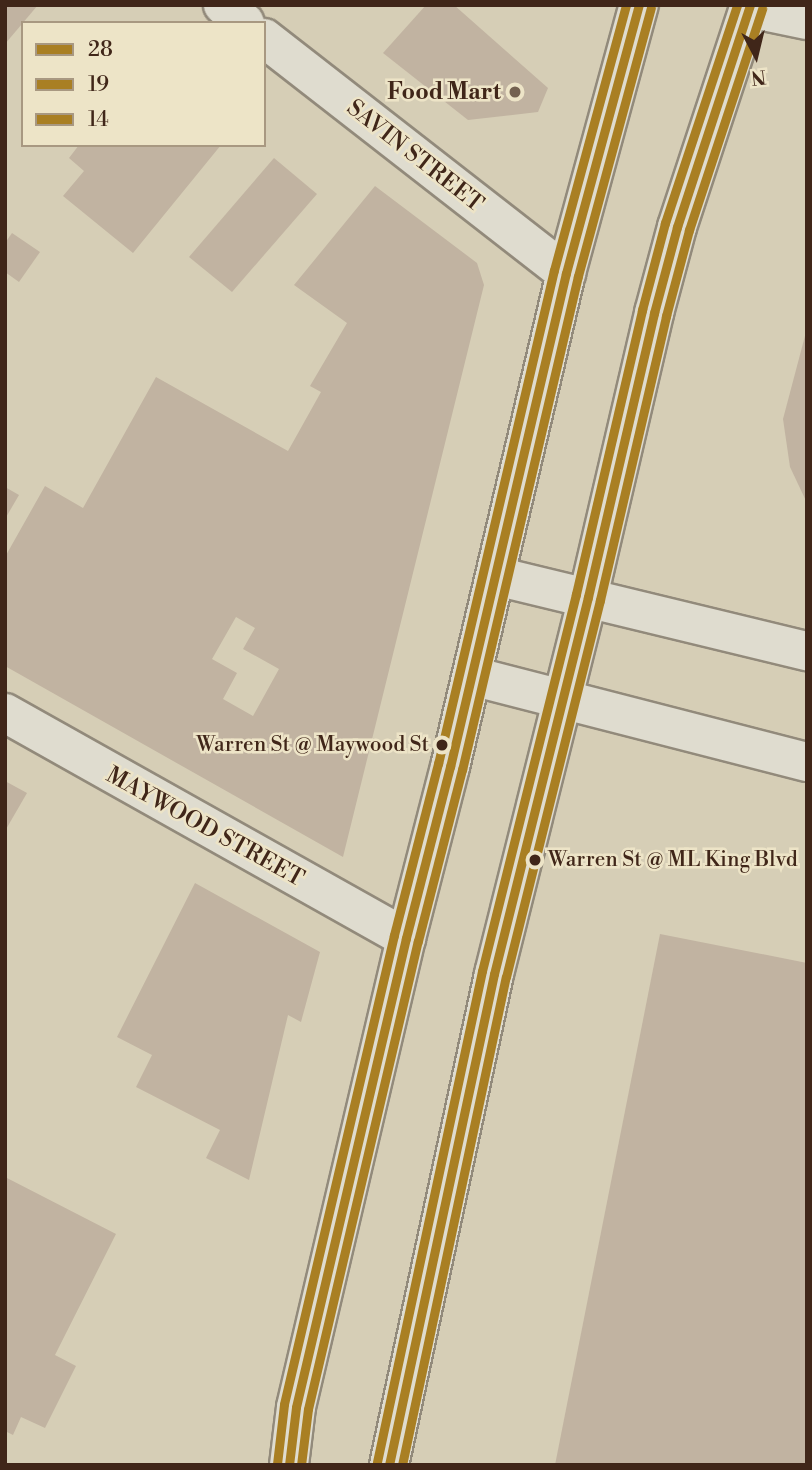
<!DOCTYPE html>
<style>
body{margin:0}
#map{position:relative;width:812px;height:1470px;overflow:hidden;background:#d6ceb6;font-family:"Libre Bodoni",serif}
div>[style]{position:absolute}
.building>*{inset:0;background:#c1b3a1}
.roads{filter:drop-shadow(2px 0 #928a7b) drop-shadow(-2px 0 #928a7b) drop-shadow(0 2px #928a7b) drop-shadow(0 -2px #928a7b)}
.street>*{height:38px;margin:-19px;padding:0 19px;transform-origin:19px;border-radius:19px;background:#dfdccf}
.secondary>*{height:38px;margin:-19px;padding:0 19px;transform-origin:19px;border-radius:19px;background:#dfdccf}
.bus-1>*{height:9px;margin:-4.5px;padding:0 4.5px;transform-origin:4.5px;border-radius:4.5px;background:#a97f23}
.bus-2>*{height:9px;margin:-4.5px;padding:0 4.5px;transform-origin:4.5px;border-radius:4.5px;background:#a97f23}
.bus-3>*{height:9px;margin:-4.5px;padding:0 4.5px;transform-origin:4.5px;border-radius:4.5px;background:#a97f23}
.dots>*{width:19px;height:19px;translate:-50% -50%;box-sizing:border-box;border:4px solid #ede4c7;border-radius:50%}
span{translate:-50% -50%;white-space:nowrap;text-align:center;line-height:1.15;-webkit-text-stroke:5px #ede4c7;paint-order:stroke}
.bus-label{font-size:21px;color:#402619}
.right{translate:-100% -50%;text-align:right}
.left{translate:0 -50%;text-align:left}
.poi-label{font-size:23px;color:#402619;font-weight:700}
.street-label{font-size:23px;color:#402619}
.frame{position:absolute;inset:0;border:7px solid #402619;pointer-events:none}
.legend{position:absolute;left:21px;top:21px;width:245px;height:126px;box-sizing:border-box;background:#ede4c7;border:2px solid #a89881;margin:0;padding:9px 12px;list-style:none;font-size:21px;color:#402619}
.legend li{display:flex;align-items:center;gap:14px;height:35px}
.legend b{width:35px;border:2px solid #a89881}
.north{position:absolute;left:721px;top:21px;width:70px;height:70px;-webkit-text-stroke:5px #ede4c7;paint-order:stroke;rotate:173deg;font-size:19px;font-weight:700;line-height:28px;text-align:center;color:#402619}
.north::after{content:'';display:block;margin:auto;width:24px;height:32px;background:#402619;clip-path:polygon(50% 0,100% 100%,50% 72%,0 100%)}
</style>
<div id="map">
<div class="building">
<i style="clip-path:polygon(5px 5px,38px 5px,5px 44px)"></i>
<i style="clip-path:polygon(426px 5px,454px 5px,548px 88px,538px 112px,468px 120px,383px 53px)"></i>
<i style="clip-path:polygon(79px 145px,221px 145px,133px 253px,63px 196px,84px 171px,69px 158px)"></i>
<i style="clip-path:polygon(274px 158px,317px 194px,232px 292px,189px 257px)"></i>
<i style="clip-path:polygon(evenodd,375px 186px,477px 263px,484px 285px,343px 857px,5px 666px,5px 557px,45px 486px,83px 508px,156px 377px,288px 451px,321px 392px,310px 386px,347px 323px,294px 285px,375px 186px,236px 617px,255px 628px,243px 649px,279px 669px,253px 716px,223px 699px,237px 673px,212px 659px,236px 617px)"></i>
<i style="clip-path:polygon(12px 233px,40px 252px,19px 282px,5px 272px,5px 243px)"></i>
<i style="clip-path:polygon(806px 332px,807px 333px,807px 503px,790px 467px,783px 419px)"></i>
<i style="clip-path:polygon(5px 487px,19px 495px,5px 519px)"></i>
<i style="clip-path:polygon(5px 781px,27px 793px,5px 831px)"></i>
<i style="clip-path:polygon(195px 883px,320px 952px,301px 1022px,288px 1015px,249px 1180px,206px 1158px,220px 1130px,136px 1087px,152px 1055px,117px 1037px)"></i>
<i style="clip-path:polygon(660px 934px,807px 963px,807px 1465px,555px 1465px)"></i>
<i style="clip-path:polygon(5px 1177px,116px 1234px,55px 1355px,76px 1366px,45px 1428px,21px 1417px,13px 1435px,5px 1431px)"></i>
</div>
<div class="roads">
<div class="street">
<i style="left:223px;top:5px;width:28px;rotate:39deg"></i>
<i style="left:749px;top:8px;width:59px;rotate:11.7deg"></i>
<i style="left:264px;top:38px;width:383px;rotate:37.9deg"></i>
<i style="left:5px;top:713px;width:460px;rotate:29.3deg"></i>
</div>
<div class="secondary">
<i style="left:496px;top:576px;width:320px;rotate:13.6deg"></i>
<i style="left:472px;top:676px;width:346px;rotate:14.4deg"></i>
<i style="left:289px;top:1465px;width:58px;rotate:-83.1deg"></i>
<i style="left:296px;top:1407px;width:482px;rotate:-76.8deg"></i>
<i style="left:406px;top:938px;width:177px;rotate:-75.6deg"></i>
<i style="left:450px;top:767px;width:507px;rotate:-76.79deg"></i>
<i style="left:566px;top:273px;width:278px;rotate:-74.8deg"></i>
<i style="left:389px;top:1465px;width:502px;rotate:-77.93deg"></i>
<i style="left:494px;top:974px;width:389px;rotate:-76deg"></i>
<i style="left:588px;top:597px;width:292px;rotate:-76.9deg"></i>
<i style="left:654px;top:313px;width:89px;rotate:-75deg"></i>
<i style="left:677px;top:227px;width:234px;rotate:-71.8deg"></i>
</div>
</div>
<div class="bus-1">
<i style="left:289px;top:1465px;width:58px;rotate:-83.1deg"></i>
<i style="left:296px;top:1407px;width:482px;rotate:-76.8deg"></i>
<i style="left:406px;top:938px;width:177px;rotate:-75.6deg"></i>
<i style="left:450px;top:767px;width:507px;rotate:-76.79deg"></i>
<i style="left:566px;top:273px;width:278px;rotate:-74.8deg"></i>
<i style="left:389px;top:1465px;width:502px;rotate:-77.93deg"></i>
<i style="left:494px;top:974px;width:389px;rotate:-76deg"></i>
<i style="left:588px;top:597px;width:292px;rotate:-76.9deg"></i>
<i style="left:654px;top:313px;width:89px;rotate:-75deg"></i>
<i style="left:677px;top:227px;width:234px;rotate:-71.8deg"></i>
</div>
<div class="bus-2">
<i style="left:301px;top:1465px;width:56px;rotate:-82.9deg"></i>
<i style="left:308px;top:1409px;width:481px;rotate:-76.8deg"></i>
<i style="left:418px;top:941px;width:177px;rotate:-75.6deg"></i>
<i style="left:462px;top:770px;width:507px;rotate:-76.79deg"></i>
<i style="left:578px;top:276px;width:278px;rotate:-74.8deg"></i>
<i style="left:402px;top:1465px;width:499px;rotate:-78deg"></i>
<i style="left:506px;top:977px;width:389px;rotate:-76deg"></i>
<i style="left:600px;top:600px;width:292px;rotate:-76.9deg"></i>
<i style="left:666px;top:316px;width:89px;rotate:-75deg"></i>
<i style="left:689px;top:230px;width:233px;rotate:-71.7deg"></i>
</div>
<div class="bus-3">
<i style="left:377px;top:1462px;width:502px;rotate:-77.93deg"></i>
<i style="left:482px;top:971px;width:389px;rotate:-76deg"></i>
<i style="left:576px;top:594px;width:292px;rotate:-76.9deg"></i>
<i style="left:642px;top:310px;width:90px;rotate:-75.2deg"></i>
<i style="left:665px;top:223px;width:230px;rotate:-71.7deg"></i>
<i style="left:277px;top:1464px;width:60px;rotate:-83.3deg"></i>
<i style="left:284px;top:1404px;width:482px;rotate:-76.8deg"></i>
<i style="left:394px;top:935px;width:177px;rotate:-75.6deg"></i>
<i style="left:438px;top:764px;width:507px;rotate:-76.79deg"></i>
<i style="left:554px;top:270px;width:275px;rotate:-74.8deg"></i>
</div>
<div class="dots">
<i style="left:515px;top:92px;background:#746150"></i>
<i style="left:442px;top:745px;background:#402619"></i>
<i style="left:535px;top:860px;background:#402619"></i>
</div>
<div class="bus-label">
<span class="right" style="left:429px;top:745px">Warren St @ Maywood St</span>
<span class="left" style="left:548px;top:860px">Warren St @ ML King Blvd</span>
</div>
<div class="poi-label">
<span class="right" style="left:501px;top:92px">Food Mart</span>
</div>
<div class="street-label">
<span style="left:415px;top:156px;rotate:38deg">SAVIN STREET</span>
<span style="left:205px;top:827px;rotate:29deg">MAYWOOD STREET</span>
</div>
<div class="frame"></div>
<ul class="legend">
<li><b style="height:9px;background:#a97f23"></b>28</li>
<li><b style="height:9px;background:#a97f23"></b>19</li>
<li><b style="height:9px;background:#a97f23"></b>14</li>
</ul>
<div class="north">N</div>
</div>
